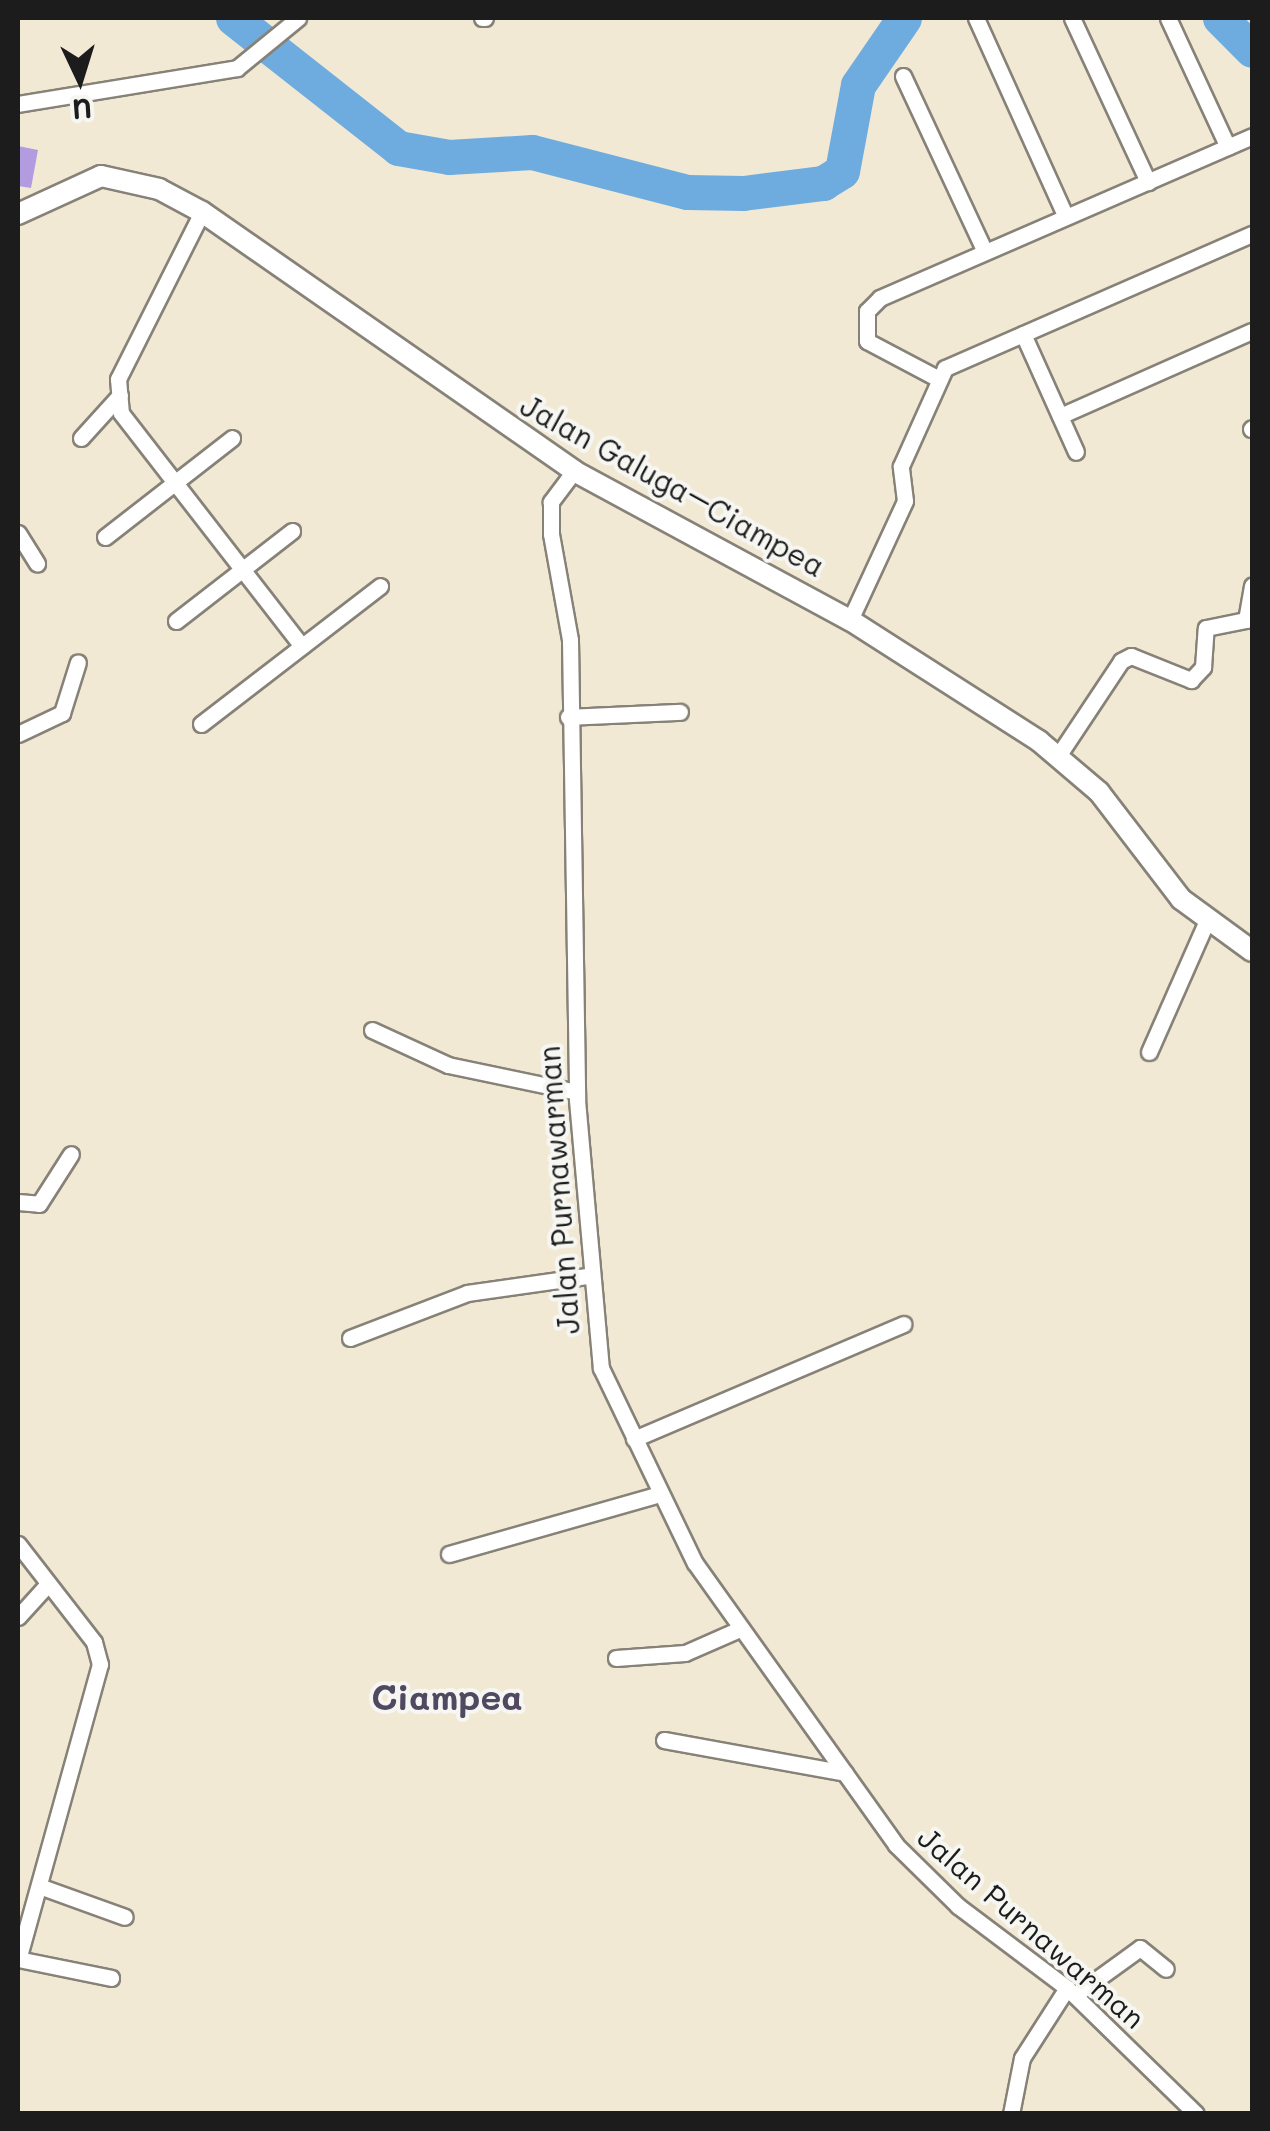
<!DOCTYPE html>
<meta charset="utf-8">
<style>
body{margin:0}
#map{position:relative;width:1270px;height:2131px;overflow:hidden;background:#f2e9d5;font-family:Mali,sans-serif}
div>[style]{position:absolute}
.river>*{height:35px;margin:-17.5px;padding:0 17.5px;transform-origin:17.5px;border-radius:17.5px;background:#6eace0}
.building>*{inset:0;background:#b29cdf}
.roads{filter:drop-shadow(2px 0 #878278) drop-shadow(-2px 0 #878278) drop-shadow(0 2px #878278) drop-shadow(0 -2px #878278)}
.minor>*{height:15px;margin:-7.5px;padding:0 7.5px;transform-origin:7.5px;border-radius:7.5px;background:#fff}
.tertiary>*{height:20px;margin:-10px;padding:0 10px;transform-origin:10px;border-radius:10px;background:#fff}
span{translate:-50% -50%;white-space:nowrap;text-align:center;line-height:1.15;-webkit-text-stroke:8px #f6f6f2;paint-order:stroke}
.street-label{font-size:30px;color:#1c1c1c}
.quarter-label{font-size:35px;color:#504960;font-weight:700}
.frame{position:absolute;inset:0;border:20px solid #1c1c1c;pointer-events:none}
.north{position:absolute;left:30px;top:30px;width:100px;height:100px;-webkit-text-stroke:8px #f6f6f2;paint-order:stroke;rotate:176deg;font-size:28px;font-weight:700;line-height:40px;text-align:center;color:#1c1c1c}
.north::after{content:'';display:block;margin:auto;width:35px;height:45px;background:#1c1c1c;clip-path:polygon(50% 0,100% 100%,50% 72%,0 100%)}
</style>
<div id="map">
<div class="river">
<i style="left:233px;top:18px;width:210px;rotate:38.2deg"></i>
<i style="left:398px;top:148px;width:52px;rotate:10deg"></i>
<i style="left:449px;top:157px;width:83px;rotate:-3.4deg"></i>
<i style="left:532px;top:152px;width:160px;rotate:14.5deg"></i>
<i style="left:687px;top:192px;width:56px;rotate:1deg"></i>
<i style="left:743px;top:193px;width:81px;rotate:-7.1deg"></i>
<i style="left:823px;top:183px;width:22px;rotate:-32deg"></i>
<i style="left:842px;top:171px;width:87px;rotate:-79.5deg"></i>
<i style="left:858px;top:85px;width:81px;rotate:-55.5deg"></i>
<i style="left:1220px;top:18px;width:45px;rotate:45deg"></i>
</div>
<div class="building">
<i style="clip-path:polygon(18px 146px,38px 150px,31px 188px,18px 186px)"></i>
</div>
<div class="roads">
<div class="minor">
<i style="left:482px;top:18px;width:3px"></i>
<i style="left:976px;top:18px;width:218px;rotate:65.7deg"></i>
<i style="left:1072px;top:18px;width:181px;rotate:65.1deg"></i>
<i style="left:1168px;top:18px;width:142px;rotate:65.1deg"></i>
<i style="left:903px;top:76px;width:194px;rotate:65deg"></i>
<i style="left:18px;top:104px;width:222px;rotate:-9.3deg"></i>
<i style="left:237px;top:68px;width:79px;rotate:-39.3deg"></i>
<i style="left:202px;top:212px;width:187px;rotate:116.7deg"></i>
<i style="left:118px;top:379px;width:34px;rotate:85deg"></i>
<i style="left:121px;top:413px;width:295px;rotate:52.2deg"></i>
<i style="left:1023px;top:334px;width:129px;rotate:65.8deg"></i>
<i style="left:937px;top:378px;width:79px;rotate:-152.1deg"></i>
<i style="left:867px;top:341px;width:30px;rotate:-90deg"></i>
<i style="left:867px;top:311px;width:18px;rotate:-45deg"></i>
<i style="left:880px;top:298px;width:406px;rotate:-23.5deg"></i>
<i style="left:1060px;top:416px;width:210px;rotate:-23.9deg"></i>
<i style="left:1251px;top:429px;width:1px;rotate:-45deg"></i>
<i style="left:81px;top:438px;width:58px;rotate:-47.8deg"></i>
<i style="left:574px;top:471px;width:39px;rotate:127deg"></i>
<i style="left:551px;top:502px;width:32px;rotate:90deg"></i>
<i style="left:551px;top:534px;width:108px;rotate:79.8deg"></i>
<i style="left:570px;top:640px;width:460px;rotate:89.1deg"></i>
<i style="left:577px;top:1100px;width:269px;rotate:84.9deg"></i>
<i style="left:601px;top:1368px;width:216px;rotate:64.3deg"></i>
<i style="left:695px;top:1563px;width:346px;rotate:54.5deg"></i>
<i style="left:896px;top:1845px;width:87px;rotate:44.5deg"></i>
<i style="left:958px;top:1906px;width:136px;rotate:37deg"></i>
<i style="left:1067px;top:1988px;width:180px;rotate:44.3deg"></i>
<i style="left:18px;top:533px;width:36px;rotate:58deg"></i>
<i style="left:105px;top:537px;width:161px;rotate:-37.9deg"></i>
<i style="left:850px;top:620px;width:131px;rotate:-65.2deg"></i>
<i style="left:905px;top:501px;width:35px;rotate:-97deg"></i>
<i style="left:901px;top:466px;width:107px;rotate:-65.8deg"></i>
<i style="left:945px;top:368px;width:335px;rotate:-23.6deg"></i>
<i style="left:176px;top:621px;width:147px;rotate:-37.8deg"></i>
<i style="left:568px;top:717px;width:112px;rotate:-2.6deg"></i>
<i style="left:201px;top:724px;width:226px;rotate:-37.6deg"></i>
<i style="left:18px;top:734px;width:49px;rotate:-25.5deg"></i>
<i style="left:62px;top:713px;width:53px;rotate:-72.6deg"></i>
<i style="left:1058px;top:756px;width:114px;rotate:-56.4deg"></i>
<i style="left:1121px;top:661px;width:11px;rotate:-27deg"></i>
<i style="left:1131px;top:656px;width:65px;rotate:21.8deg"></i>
<i style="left:1191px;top:680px;width:18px;rotate:-47deg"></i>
<i style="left:1203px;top:667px;width:39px;rotate:-86deg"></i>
<i style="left:1206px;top:628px;width:41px;rotate:-11.3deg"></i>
<i style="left:1246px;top:620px;width:35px;rotate:-80deg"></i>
<i style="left:372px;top:1030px;width:84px;rotate:24.7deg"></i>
<i style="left:448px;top:1065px;width:132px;rotate:11.8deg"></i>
<i style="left:1149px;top:1052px;width:141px;rotate:-66.2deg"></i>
<i style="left:18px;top:1202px;width:21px;rotate:5deg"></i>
<i style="left:39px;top:1204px;width:59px;rotate:-57.4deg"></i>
<i style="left:350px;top:1338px;width:125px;rotate:-21deg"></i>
<i style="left:467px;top:1293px;width:121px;rotate:-8.1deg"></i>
<i style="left:634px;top:1439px;width:293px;rotate:-23.1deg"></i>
<i style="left:18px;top:1544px;width:124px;rotate:52.2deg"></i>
<i style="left:94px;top:1642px;width:23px;rotate:75deg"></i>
<i style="left:100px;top:1664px;width:306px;rotate:105.5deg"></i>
<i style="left:449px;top:1554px;width:219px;rotate:-15.9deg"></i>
<i style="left:18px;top:1617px;width:43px;rotate:-47.8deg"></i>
<i style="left:616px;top:1658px;width:69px;rotate:-4.1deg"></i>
<i style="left:685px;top:1653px;width:60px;rotate:-23.6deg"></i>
<i style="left:664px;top:1740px;width:184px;rotate:10.3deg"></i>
<i style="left:39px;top:1886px;width:91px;rotate:19.8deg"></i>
<i style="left:18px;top:1959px;width:95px;rotate:11.5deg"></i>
<i style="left:1075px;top:1995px;width:80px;rotate:-35.9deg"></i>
<i style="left:1140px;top:1948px;width:33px;rotate:39deg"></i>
<i style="left:1011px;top:2114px;width:57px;rotate:-78.9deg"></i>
<i style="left:1022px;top:2058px;width:83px;rotate:-57.3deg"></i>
</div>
<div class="tertiary">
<i style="left:18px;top:214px;width:91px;rotate:-24.6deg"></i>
<i style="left:101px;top:176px;width:59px;rotate:12.6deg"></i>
<i style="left:159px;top:189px;width:49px;rotate:28.1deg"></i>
<i style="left:202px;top:212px;width:453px;rotate:34.8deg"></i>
<i style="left:574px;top:471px;width:314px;rotate:28.4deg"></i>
<i style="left:850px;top:620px;width:224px;rotate:32.6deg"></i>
<i style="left:1039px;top:741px;width:79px;rotate:40.4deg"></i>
<i style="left:1099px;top:792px;width:135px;rotate:52.5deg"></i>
<i style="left:1181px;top:899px;width:88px;rotate:36.2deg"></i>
</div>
</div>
<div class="street-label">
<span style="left:673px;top:485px;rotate:29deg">Jalan Galuga–Ciampea</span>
<span style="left:558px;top:1190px;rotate:-94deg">Jalan Purnawarman</span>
<span style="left:1032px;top:1927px;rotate:41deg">Jalan Purnawarman</span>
</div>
<div class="quarter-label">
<span style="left:447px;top:1696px">Ciampea</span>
</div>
<div class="frame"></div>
<div class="north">U</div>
</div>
